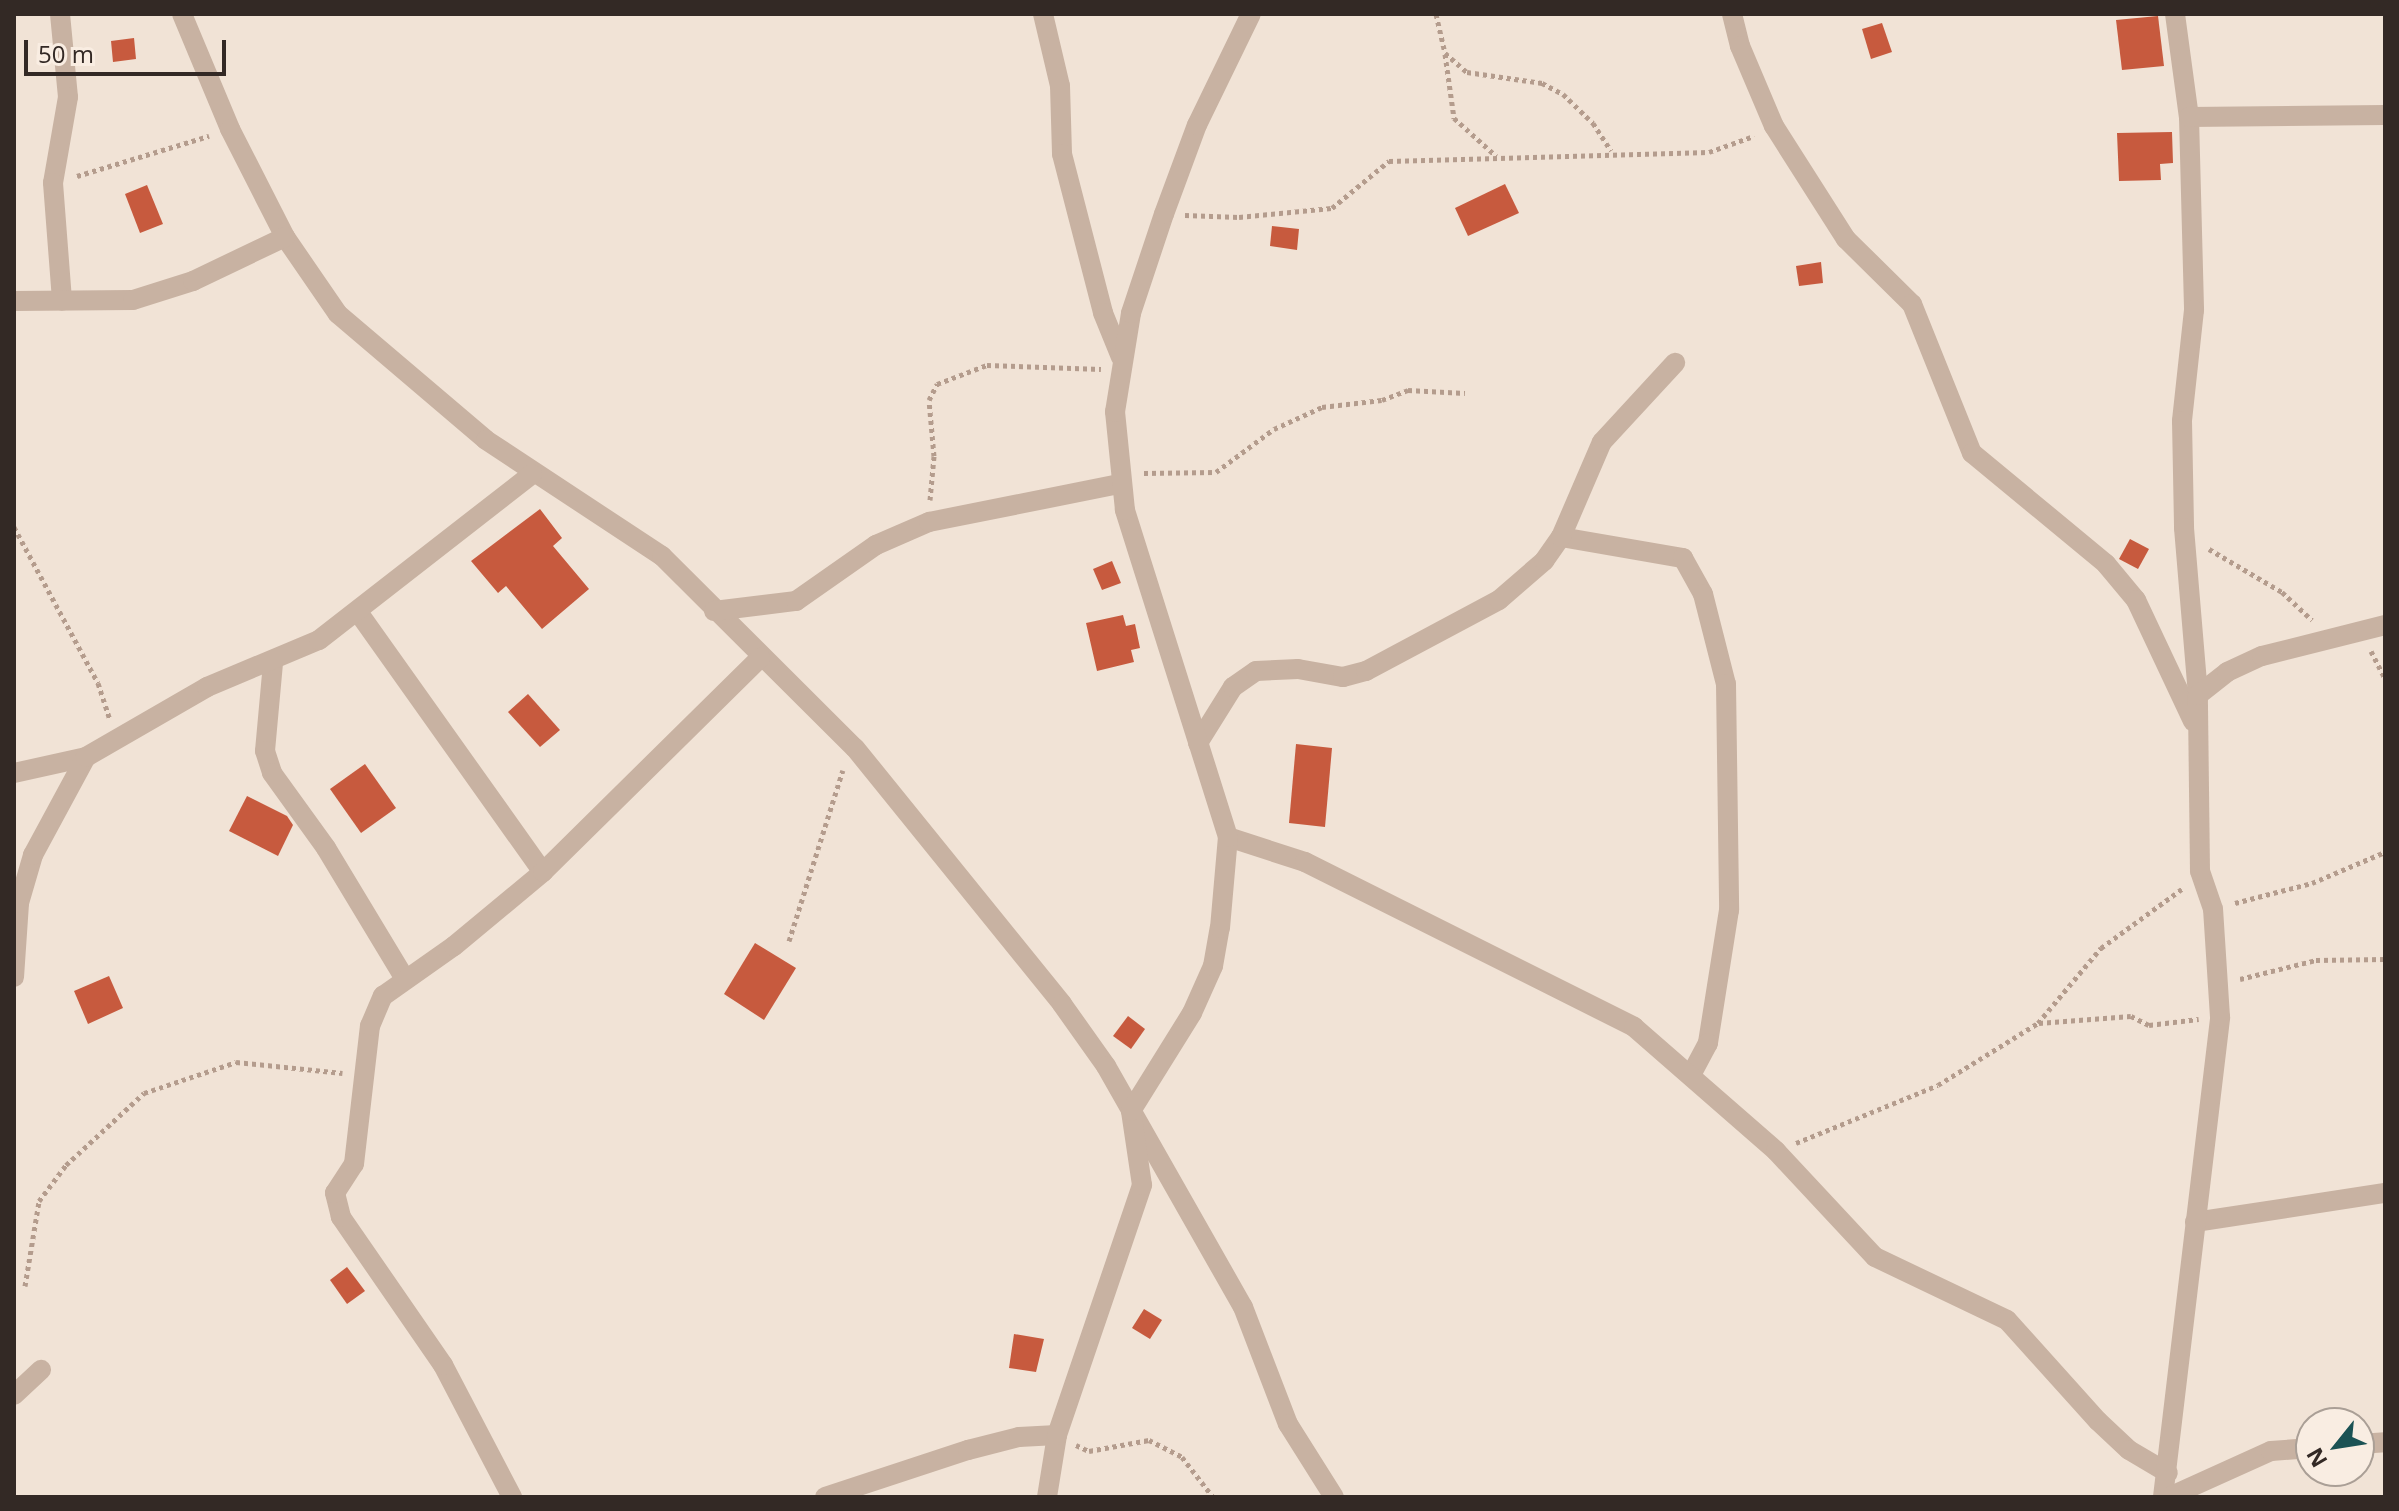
<!DOCTYPE html>
<style>
body{margin:0}
#map{position:relative;width:2399px;height:1511px;overflow:hidden;background:#f1e3d6;font-family:"Open Sans",sans-serif}
div>[style]{position:absolute}
.building>*{inset:0;background:#c75a3e}
.path>*{height:5px;margin-top:-2.5px;transform-origin:0;background:repeating-linear-gradient(90deg,#b49c8d 0 4px,transparent 0 8px)}
.minor>*{height:20px;margin:-10px;padding:0 10px;transform-origin:10px;border-radius:10px;background:#c8b2a2}
span{translate:-50% -50%;white-space:nowrap;text-align:center;line-height:1.15;-webkit-text-stroke:6px #f9ede2;paint-order:stroke}
.frame{position:absolute;inset:0;border:16px solid #332925;pointer-events:none}
.north{position:absolute;left:2295px;top:1407px;width:80px;height:80px;box-sizing:border-box;background:#f9ede2;border:2px solid #aa9f96;border-radius:50%;rotate:240deg;font-size:22px;font-weight:700;line-height:32px;text-align:center;color:#332925}
.north::after{content:'';display:block;margin:auto;width:28px;height:36px;background:#1b5254;clip-path:polygon(50% 0,100% 100%,50% 72%,0 100%)}
.scale{position:absolute;left:24px;top:40px;width:202px;height:36px;box-sizing:border-box;border:4px solid #332925;border-top:0;padding-left:10px;font-size:24px;line-height:28px;white-space:nowrap;color:#332925;-webkit-text-stroke:6px #f9ede2;paint-order:stroke}
</style>
<div id="map">
<div class="building">
<i style="clip-path:polygon(2158px 16px,2164px 66px,2122px 70px,2116px 20px)"></i>
<i style="clip-path:polygon(1882px 23px,1892px 52px,1871px 59px,1862px 29px)"></i>
<i style="clip-path:polygon(134px 38px,136px 59px,113px 62px,111px 41px)"></i>
<i style="clip-path:polygon(2172px 132px,2173px 163px,2160px 164px,2161px 180px,2119px 181px,2117px 133px)"></i>
<i style="clip-path:polygon(1505px 184px,1519px 213px,1468px 236px,1455px 208px)"></i>
<i style="clip-path:polygon(147px 185px,163px 224px,140px 233px,125px 194px)"></i>
<i style="clip-path:polygon(1272px 226px,1299px 229px,1297px 250px,1270px 246px)"></i>
<i style="clip-path:polygon(1821px 262px,1823px 283px,1799px 286px,1796px 266px)"></i>
<i style="clip-path:polygon(540px 509px,562px 538px,553px 546px,589px 589px,542px 629px,506px 586px,498px 593px,471px 561px)"></i>
<i style="clip-path:polygon(2130px 539px,2149px 549px,2138px 569px,2119px 559px)"></i>
<i style="clip-path:polygon(1112px 561px,1121px 583px,1102px 590px,1093px 569px)"></i>
<i style="clip-path:polygon(1123px 615px,1126px 626px,1135px 624px,1140px 648px,1131px 650px,1134px 662px,1097px 671px,1086px 623px)"></i>
<i style="clip-path:polygon(528px 694px,560px 730px,540px 747px,508px 712px)"></i>
<i style="clip-path:polygon(1296px 744px,1332px 748px,1325px 827px,1289px 823px)"></i>
<i style="clip-path:polygon(365px 764px,396px 808px,361px 833px,330px 789px)"></i>
<i style="clip-path:polygon(247px 796px,287px 816px,293px 825px,278px 856px,229px 831px)"></i>
<i style="clip-path:polygon(755px 943px,796px 968px,764px 1020px,724px 994px)"></i>
<i style="clip-path:polygon(109px 976px,123px 1008px,88px 1024px,74px 991px)"></i>
<i style="clip-path:polygon(1128px 1016px,1145px 1029px,1131px 1049px,1113px 1036px)"></i>
<i style="clip-path:polygon(347px 1267px,365px 1291px,347px 1304px,330px 1280px)"></i>
<i style="clip-path:polygon(1144px 1309px,1162px 1320px,1150px 1339px,1132px 1328px)"></i>
<i style="clip-path:polygon(1014px 1334px,1044px 1339px,1036px 1372px,1009px 1368px)"></i>
</div>
<div class="path">
<i style="left:1436px;top:14px;width:40px;rotate:77deg"></i>
<i style="left:1445px;top:53px;width:29px;rotate:41deg"></i>
<i style="left:1467px;top:72px;width:76px;rotate:8.3deg"></i>
<i style="left:1542px;top:83px;width:24px;rotate:28deg"></i>
<i style="left:1563px;top:94px;width:42px;rotate:44deg"></i>
<i style="left:1593px;top:123px;width:33px;rotate:57deg"></i>
<i style="left:1445px;top:54px;width:65px;rotate:82deg"></i>
<i style="left:1454px;top:118px;width:57px;rotate:42.1deg"></i>
<i style="left:77px;top:176px;width:138px;rotate:-16.9deg"></i>
<i style="left:1185px;top:215px;width:54px;rotate:2.1deg"></i>
<i style="left:1239px;top:217px;width:93px;rotate:-5.5deg"></i>
<i style="left:1332px;top:208px;width:74px;rotate:-39.5deg"></i>
<i style="left:1389px;top:161px;width:320px;rotate:-1.6deg"></i>
<i style="left:1709px;top:152px;width:48px;rotate:-19.6deg"></i>
<i style="left:1144px;top:473px;width:72px;rotate:-0.8deg"></i>
<i style="left:1216px;top:472px;width:72px;rotate:-36.6deg"></i>
<i style="left:1274px;top:429px;width:53px;rotate:-24.6deg"></i>
<i style="left:1322px;top:407px;width:60px;rotate:-6.7deg"></i>
<i style="left:1382px;top:400px;width:28px;rotate:-21deg"></i>
<i style="left:1408px;top:390px;width:57px;rotate:3deg"></i>
<i style="left:930px;top:500px;width:44px;rotate:-84.8deg"></i>
<i style="left:934px;top:456px;width:56px;rotate:-95.1deg"></i>
<i style="left:929px;top:400px;width:18px;rotate:-63deg"></i>
<i style="left:937px;top:384px;width:53px;rotate:-20.8deg"></i>
<i style="left:987px;top:365px;width:114px;rotate:2deg"></i>
<i style="left:14px;top:527px;width:177px;rotate:61.7deg"></i>
<i style="left:98px;top:683px;width:39px;rotate:72deg"></i>
<i style="left:2209px;top:549px;width:85px;rotate:30.5deg"></i>
<i style="left:2282px;top:592px;width:41px;rotate:43deg"></i>
<i style="left:2371px;top:651px;width:31px;rotate:63deg"></i>
<i style="left:2235px;top:903px;width:80px;rotate:-14.6deg"></i>
<i style="left:2312px;top:883px;width:79px;rotate:-23deg"></i>
<i style="left:789px;top:941px;width:179px;rotate:-72.5deg"></i>
<i style="left:2240px;top:979px;width:78px;rotate:-14deg"></i>
<i style="left:2316px;top:960px;width:69px;rotate:-0.8deg"></i>
<i style="left:2039px;top:1023px;width:92px;rotate:-4.4deg"></i>
<i style="left:2131px;top:1016px;width:20px;rotate:27deg"></i>
<i style="left:2149px;top:1025px;width:50px;rotate:-6.8deg"></i>
<i style="left:1796px;top:1143px;width:153px;rotate:-22.2deg"></i>
<i style="left:1938px;top:1085px;width:118px;rotate:-31.8deg"></i>
<i style="left:2038px;top:1023px;width:98px;rotate:-50deg"></i>
<i style="left:2101px;top:948px;width:100px;rotate:-36.1deg"></i>
<i style="left:25px;top:1286px;width:86px;rotate:-80.6deg"></i>
<i style="left:39px;top:1201px;width:45px;rotate:-53.1deg"></i>
<i style="left:66px;top:1165px;width:106px;rotate:-42.7deg"></i>
<i style="left:144px;top:1093px;width:97px;rotate:-18.6deg"></i>
<i style="left:236px;top:1062px;width:107px;rotate:5.9deg"></i>
<i style="left:1076px;top:1445px;width:14px;rotate:25deg"></i>
<i style="left:1089px;top:1451px;width:61px;rotate:-10.4deg"></i>
<i style="left:1149px;top:1440px;width:37px;rotate:27deg"></i>
<i style="left:1182px;top:1457px;width:51px;rotate:52.2deg"></i>
</div>
<div class="minor">
<i style="left:60px;top:14px;width:83px;rotate:84.5deg"></i>
<i style="left:68px;top:97px;width:87px;rotate:99.9deg"></i>
<i style="left:53px;top:183px;width:118px;rotate:85.6deg"></i>
<i style="left:182px;top:14px;width:125px;rotate:67.3deg"></i>
<i style="left:230px;top:129px;width:121px;rotate:63deg"></i>
<i style="left:285px;top:237px;width:93px;rotate:55.5deg"></i>
<i style="left:338px;top:314px;width:194px;rotate:40.4deg"></i>
<i style="left:486px;top:440px;width:211px;rotate:33.4deg"></i>
<i style="left:662px;top:556px;width:272px;rotate:44.9deg"></i>
<i style="left:855px;top:748px;width:329px;rotate:51deg"></i>
<i style="left:1062px;top:1004px;width:76px;rotate:54.6deg"></i>
<i style="left:1106px;top:1066px;width:277px;rotate:60.4deg"></i>
<i style="left:1243px;top:1307px;width:125px;rotate:69deg"></i>
<i style="left:1288px;top:1424px;width:86px;rotate:57.8deg"></i>
<i style="left:1043px;top:14px;width:74px;rotate:76.7deg"></i>
<i style="left:1060px;top:86px;width:68px;rotate:88.3deg"></i>
<i style="left:1062px;top:154px;width:164px;rotate:75.5deg"></i>
<i style="left:1103px;top:313px;width:48px;rotate:67.8deg"></i>
<i style="left:1732px;top:14px;width:33px;rotate:76deg"></i>
<i style="left:1740px;top:46px;width:87px;rotate:67deg"></i>
<i style="left:1774px;top:126px;width:134px;rotate:57.5deg"></i>
<i style="left:1846px;top:239px;width:93px;rotate:44.6deg"></i>
<i style="left:1912px;top:304px;width:161px;rotate:68.1deg"></i>
<i style="left:1972px;top:453px;width:174px;rotate:39.6deg"></i>
<i style="left:2106px;top:564px;width:47px;rotate:50.2deg"></i>
<i style="left:2136px;top:600px;width:134px;rotate:64.8deg"></i>
<i style="left:2175px;top:14px;width:104px;rotate:82.3deg"></i>
<i style="left:2189px;top:117px;width:193px;rotate:88.5deg"></i>
<i style="left:2194px;top:310px;width:112px;rotate:96.2deg"></i>
<i style="left:2182px;top:421px;width:107px;rotate:88.9deg"></i>
<i style="left:2184px;top:528px;width:168px;rotate:85.2deg"></i>
<i style="left:2189px;top:117px;width:196px;rotate:-0.6deg"></i>
<i style="left:14px;top:301px;width:119px;rotate:-0.5deg"></i>
<i style="left:133px;top:300px;width:63px;rotate:-17.6deg"></i>
<i style="left:193px;top:281px;width:102px;rotate:-25.6deg"></i>
<i style="left:1561px;top:537px;width:124px;rotate:9.8deg"></i>
<i style="left:1683px;top:558px;width:41px;rotate:60.9deg"></i>
<i style="left:1703px;top:594px;width:93px;rotate:75.7deg"></i>
<i style="left:1726px;top:684px;width:226px;rotate:89.2deg"></i>
<i style="left:1729px;top:910px;width:135px;rotate:99deg"></i>
<i style="left:1708px;top:1043px;width:36px;rotate:118deg"></i>
<i style="left:714px;top:611px;width:83px;rotate:-7deg"></i>
<i style="left:796px;top:601px;width:98px;rotate:-35deg"></i>
<i style="left:876px;top:545px;width:58px;rotate:-23.5deg"></i>
<i style="left:929px;top:522px;width:195px;rotate:-11.3deg"></i>
<i style="left:358px;top:612px;width:319px;rotate:54.6deg"></i>
<i style="left:273px;top:663px;width:88px;rotate:95.2deg"></i>
<i style="left:265px;top:751px;width:23px;rotate:72deg"></i>
<i style="left:272px;top:773px;width:92px;rotate:54.2deg"></i>
<i style="left:326px;top:848px;width:153px;rotate:58.9deg"></i>
<i style="left:1198px;top:743px;width:66px;rotate:-58deg"></i>
<i style="left:1233px;top:687px;width:28px;rotate:-35deg"></i>
<i style="left:1256px;top:671px;width:42px;rotate:-2.7deg"></i>
<i style="left:1298px;top:669px;width:46px;rotate:10.1deg"></i>
<i style="left:1343px;top:677px;width:24px;rotate:-15deg"></i>
<i style="left:1366px;top:671px;width:151px;rotate:-28.1deg"></i>
<i style="left:1499px;top:600px;width:60px;rotate:-40.9deg"></i>
<i style="left:1544px;top:561px;width:29px;rotate:-55deg"></i>
<i style="left:1561px;top:537px;width:103px;rotate:-66.7deg"></i>
<i style="left:1602px;top:442px;width:108px;rotate:-47.3deg"></i>
<i style="left:14px;top:773px;width:74px;rotate:-12.5deg"></i>
<i style="left:1228px;top:837px;width:81px;rotate:18deg"></i>
<i style="left:1305px;top:862px;width:368px;rotate:26.6deg"></i>
<i style="left:1634px;top:1027px;width:189px;rotate:41.1deg"></i>
<i style="left:1776px;top:1151px;width:145px;rotate:47deg"></i>
<i style="left:1875px;top:1257px;width:146px;rotate:25.5deg"></i>
<i style="left:2007px;top:1320px;width:136px;rotate:48deg"></i>
<i style="left:2098px;top:1421px;width:42px;rotate:43.1deg"></i>
<i style="left:2129px;top:1450px;width:45px;rotate:30.5deg"></i>
<i style="left:14px;top:977px;width:74px;rotate:-86.1deg"></i>
<i style="left:19px;top:903px;width:50px;rotate:-73.7deg"></i>
<i style="left:33px;top:855px;width:111px;rotate:-61.6deg"></i>
<i style="left:86px;top:757px;width:140px;rotate:-30deg"></i>
<i style="left:207px;top:687px;width:121px;rotate:-22.8deg"></i>
<i style="left:319px;top:640px;width:270px;rotate:-37.9deg"></i>
<i style="left:2195px;top:1222px;width:192px;rotate:-8.7deg"></i>
<i style="left:14px;top:1395px;width:37px;rotate:-43deg"></i>
<i style="left:2359px;top:1444px;width:26px;rotate:-4deg"></i>
<i style="left:512px;top:1497px;width:149px;rotate:-117.6deg"></i>
<i style="left:443px;top:1365px;width:180px;rotate:-124.6deg"></i>
<i style="left:341px;top:1217px;width:25px;rotate:-104deg"></i>
<i style="left:335px;top:1193px;width:35px;rotate:-57deg"></i>
<i style="left:354px;top:1164px;width:139px;rotate:-83.4deg"></i>
<i style="left:370px;top:1026px;width:33px;rotate:-67deg"></i>
<i style="left:383px;top:996px;width:87px;rotate:-35.2deg"></i>
<i style="left:454px;top:946px;width:116px;rotate:-39.7deg"></i>
<i style="left:543px;top:872px;width:305px;rotate:-44.6deg"></i>
<i style="left:825px;top:1497px;width:151px;rotate:-18.2deg"></i>
<i style="left:968px;top:1450px;width:53px;rotate:-14.3deg"></i>
<i style="left:1019px;top:1437px;width:38px;rotate:-3deg"></i>
<i style="left:1047px;top:1497px;width:63px;rotate:-80.8deg"></i>
<i style="left:1057px;top:1435px;width:264px;rotate:-71.2deg"></i>
<i style="left:1142px;top:1185px;width:75px;rotate:-98.5deg"></i>
<i style="left:1131px;top:1111px;width:115px;rotate:-58.1deg"></i>
<i style="left:1192px;top:1013px;width:51px;rotate:-65.9deg"></i>
<i style="left:1213px;top:966px;width:39px;rotate:-80deg"></i>
<i style="left:1220px;top:928px;width:91px;rotate:-85deg"></i>
<i style="left:1228px;top:837px;width:343px;rotate:-107.5deg"></i>
<i style="left:1125px;top:510px;width:99px;rotate:-95.8deg"></i>
<i style="left:1115px;top:412px;width:100px;rotate:-80.8deg"></i>
<i style="left:1131px;top:313px;width:104px;rotate:-71.6deg"></i>
<i style="left:1164px;top:214px;width:95px;rotate:-69.7deg"></i>
<i style="left:1197px;top:125px;width:123px;rotate:-64.1deg"></i>
<i style="left:2163px;top:1497px;width:483px;rotate:-83.2deg"></i>
<i style="left:2220px;top:1017px;width:108px;rotate:-93.7deg"></i>
<i style="left:2213px;top:909px;width:40px;rotate:-108.9deg"></i>
<i style="left:2200px;top:871px;width:176px;rotate:-90.7deg"></i>
<i style="left:2198px;top:695px;width:37px;rotate:-38deg"></i>
<i style="left:2227px;top:672px;width:38px;rotate:-25deg"></i>
<i style="left:2262px;top:656px;width:127px;rotate:-14.1deg"></i>
<i style="left:2169px;top:1497px;width:112px;rotate:-24.3deg"></i>
<i style="left:2271px;top:1451px;width:40px;rotate:-4.3deg"></i>
</div>
<div class="frame"></div>
<div class="north">N</div>
<div class="scale">50 m</div>
</div>
